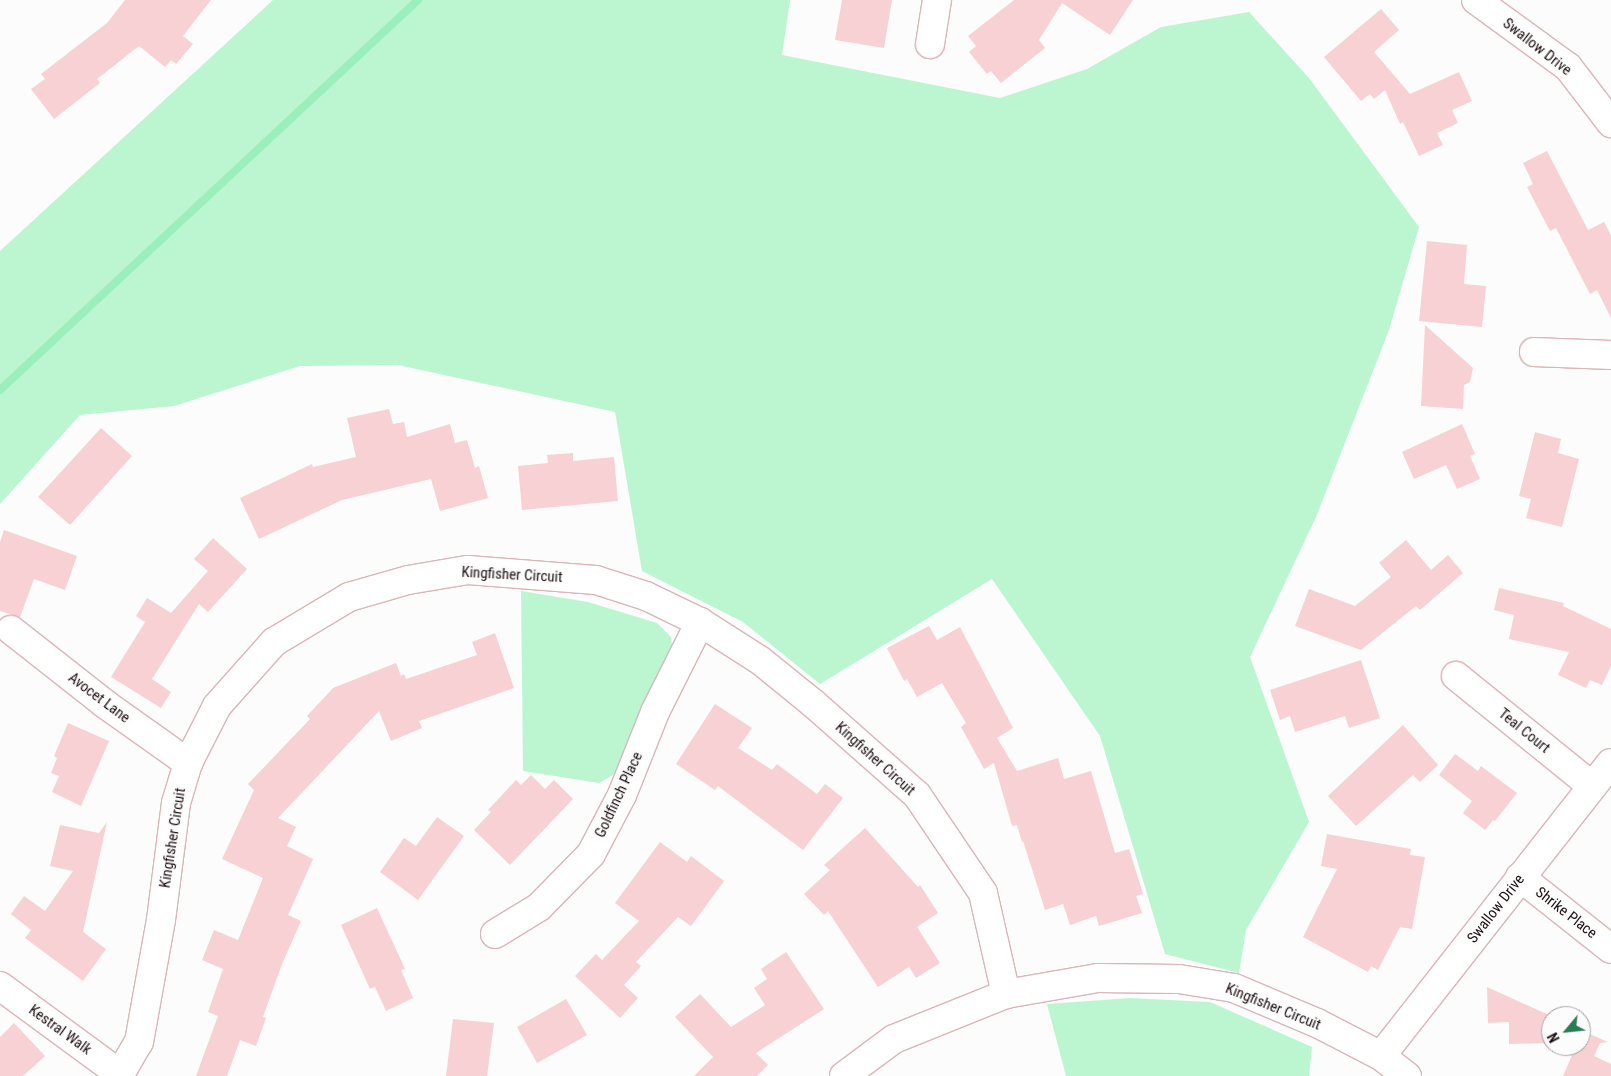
<!DOCTYPE html>
<style>
body{margin:0}
#map{position:relative;width:1611px;height:1076px;overflow:hidden;background:#fcfcfc;font-family:"Roboto Condensed",sans-serif}
div>[style]{position:absolute}
.green>*{inset:0;background:#bbf6d1}
.stream>*{height:8px;margin:-4px;padding:0 4px;transform-origin:4px;border-radius:4px;background:#9befbd}
.building>*{inset:0;background:#f7d1d4}
.roads{filter:drop-shadow(1px 0 #dbb5b8) drop-shadow(-1px 0 #dbb5b8) drop-shadow(0 1px #dbb5b8) drop-shadow(0 -1px #dbb5b8)}
.minor>*{height:28px;margin:-14px;padding:0 14px;transform-origin:14px;border-radius:14px;background:#fff}
span{translate:-50% -50%;white-space:nowrap;text-align:center;line-height:1.15;-webkit-text-stroke:5px #fcfcfc;paint-order:stroke}
.street-label{font-size:15px;color:#1d1012}
.north{position:absolute;left:1541px;top:1006px;width:50px;height:50px;box-sizing:border-box;background:#fcfcfc;border:1px solid #a39e9e;border-radius:50%;rotate:242deg;font-size:14px;font-weight:700;line-height:20px;text-align:center;color:#1d1012}
.north::after{content:'';display:block;margin:auto;width:18px;height:22px;background:#267e52;clip-path:polygon(50% 0,100% 100%,50% 72%,0 100%)}
</style>
<div id="map">
<div class="green">
<i style="clip-path:polygon(273px 0,790px 0,782px 55px,1000px 98px,1087px 69px,1161px 27px,1249px 12px,1309px 78px,1419px 227px,1389px 330px,1316px 517px,1250px 657px,1309px 822px,1246px 930px,1239px 973px,1165px 954px,1100px 736px,992px 579px,820px 684px,743px 622px,642px 571px,615px 412px,398px 365px,300px 366px,174px 406px,80px 415px,0 504px,0 251px)"></i>
<i style="clip-path:polygon(521px 591px,588px 602px,657px 623px,671px 637px,673px 653px,618px 772px,599px 783px,523px 771px)"></i>
<i style="clip-path:polygon(1130px 998px,1210px 1002px,1312px 1047px,1309px 1076px,1066px 1076px,1047px 1004px)"></i>
</div>
<div class="stream">
<i style="left:0;top:390px;width:572px;rotate:-43.02deg"></i>
</div>
<div class="building">
<i style="clip-path:polygon(125px 0,211px 0,183px 36px,193px 44px,176px 64px,171px 60px,165px 67px,139px 46px,97px 79px,100px 83px,54px 119px,31px 89px,45px 79px,41px 74px,107px 23px)"></i>
<i style="clip-path:polygon(842px 0,892px 0,884px 48px,835px 40px)"></i>
<i style="clip-path:polygon(1014px 0,1133px 0,1110px 35px,1062px 3px,1039px 40px,1045px 48px,1001px 83px,991px 71px,987px 74px,969px 52px,976px 46px,968px 36px)"></i>
<i style="clip-path:polygon(1381px 9px,1399px 30px,1374px 52px,1410px 94px,1459px 72px,1472px 101px,1452px 110px,1458px 123px,1437px 133px,1443px 145px,1419px 156px,1403px 122px,1400px 124px,1385px 90px,1374px 99px,1370px 94px,1361px 101px,1324px 57px)"></i>
<i style="clip-path:polygon(1547px 151px,1588px 230px,1604px 222px,1611px 235px,1611px 318px,1597px 290px,1590px 294px,1556px 228px,1550px 231px,1527px 187px,1533px 184px,1523px 163px)"></i>
<i style="clip-path:polygon(1427px 241px,1467px 245px,1464px 284px,1486px 286px,1482px 327px,1419px 321px)"></i>
<i style="clip-path:polygon(1425px 325px,1473px 368px,1470px 382px,1464px 385px,1463px 409px,1421px 406px)"></i>
<i style="clip-path:polygon(389px 409px,393px 424px,404px 422px,407px 437px,450px 424px,455px 443px,467px 440px,475px 468px,479px 466px,488px 498px,440px 511px,431px 479px,342px 500px,259px 539px,240px 498px,312px 464px,313px 467px,356px 457px,347px 418px)"></i>
<i style="clip-path:polygon(1462px 424px,1475px 454px,1470px 456px,1480px 479px,1457px 489px,1446px 465px,1414px 479px,1402px 452px)"></i>
<i style="clip-path:polygon(101px 428px,132px 456px,70px 525px,38px 497px)"></i>
<i style="clip-path:polygon(1535px 432px,1561px 439px,1558px 453px,1579px 459px,1562px 527px,1526px 518px,1531px 499px,1519px 496px)"></i>
<i style="clip-path:polygon(573px 453px,573px 461px,614px 457px,618px 501px,522px 510px,518px 466px,548px 463px,547px 455px)"></i>
<i style="clip-path:polygon(4px 530px,77px 556px,65px 590px,34px 579px,20px 617px,0 611px,0 542px)"></i>
<i style="clip-path:polygon(213px 538px,247px 569px,208px 612px,199px 604px,152px 679px,171px 692px,161px 708px,111px 677px,145px 622px,136px 616px,147px 598px,171px 613px,208px 571px,194px 559px)"></i>
<i style="clip-path:polygon(1406px 540px,1431px 570px,1448px 555px,1463px 573px,1420px 610px,1416px 606px,1361px 650px,1295px 626px,1309px 589px,1355px 606px,1391px 577px,1379px 563px)"></i>
<i style="clip-path:polygon(1499px 588px,1564px 603px,1563px 606px,1611px 629px,1611px 666px,1602px 685px,1590px 680px,1586px 688px,1558px 675px,1569px 652px,1509px 639px,1514px 615px,1494px 610px)"></i>
<i style="clip-path:polygon(929px 626px,937px 640px,960px 627px,1013px 728px,997px 738px,1017px 771px,1058px 758px,1064px 779px,1091px 771px,1115px 853px,1129px 849px,1143px 894px,1136px 896px,1142px 913px,1099px 926px,1096px 916px,1070px 925px,1063px 904px,1045px 910px,1023px 841px,1022px 842px,1017px 825px,1012px 826px,994px 763px,984px 769px,961px 727px,966px 723px,942px 683px,917px 697px,907px 679px,904px 681px,887px 648px)"></i>
<i style="clip-path:polygon(495px 633px,514px 688px,419px 721px,422px 728px,391px 741px,379px 711px,278px 818px,296px 827px,287px 846px,313px 859px,288px 915px,301px 921px,282px 964px,263px 1017px,266px 1018px,256px 1046px,240px 1040px,227px 1076px,196px 1076px,218px 1016px,208px 1012px,223px 969px,202px 960px,214px 930px,238px 940px,263px 878px,222px 859px,254px 790px,248px 784px,310px 719px,307px 716px,333px 688px,396px 663px,401px 676px,404px 674px,406px 679px,477px 655px,472px 642px)"></i>
<i style="clip-path:polygon(1361px 660px,1380px 718px,1349px 728px,1345px 716px,1295px 732px,1290px 716px,1280px 720px,1270px 690px)"></i>
<i style="clip-path:polygon(715px 704px,752px 728px,738px 748px,772px 770px,777px 764px,817px 794px,825px 784px,843px 798px,803px 850px,718px 786px,715px 790px,676px 764px)"></i>
<i style="clip-path:polygon(68px 723px,109px 741px,81px 806px,52px 792px,59px 776px,51px 773px,57px 758px,54px 756px)"></i>
<i style="clip-path:polygon(1403px 725px,1438px 765px,1420px 782px,1413px 775px,1356px 826px,1328px 796px)"></i>
<i style="clip-path:polygon(1455px 754px,1478px 771px,1481px 766px,1517px 793px,1495px 821px,1493px 820px,1485px 830px,1463px 813px,1472px 801px,1439px 775px)"></i>
<i style="clip-path:polygon(531px 775px,545px 789px,554px 780px,573px 799px,510px 865px,474px 830px,491px 812px,488px 810px,516px 780px,521px 785px)"></i>
<i style="clip-path:polygon(437px 817px,464px 836px,418px 900px,380px 872px,404px 838px,416px 846px)"></i>
<i style="clip-path:polygon(107px 822px,83px 932px,106px 949px,83px 981px,25px 938px,31px 930px,11px 914px,24px 896px,45px 911px,73px 871px,50px 866px,60px 825px,99px 833px)"></i>
<i style="clip-path:polygon(865px 828px,918px 887px,920px 885px,938px 913px,917px 927px,940px 963px,916px 978px,909px 967px,878px 987px,828px 911px,824px 915px,804px 894px,830px 870px,824px 865px)"></i>
<i style="clip-path:polygon(1327px 834px,1411px 849px,1410px 855px,1425px 857px,1412px 929px,1400px 927px,1378px 970px,1371px 966px,1368px 972px,1303px 937px,1337px 869px,1321px 866px)"></i>
<i style="clip-path:polygon(660px 842px,687px 862px,691px 856px,724px 881px,691px 926px,678px 917px,636px 962px,641px 966px,624px 985px,638px 998px,620px 1018px,575px 976px,596px 954px,602px 960px,639px 921px,615px 903px)"></i>
<i style="clip-path:polygon(377px 908px,405px 969px,401px 970px,413px 998px,386px 1011px,375px 987px,370px 989px,341px 925px)"></i>
<i style="clip-path:polygon(786px 952px,824px 1009px,756px 1053px,768px 1065px,757px 1076px,694px 1076px,713px 1057px,675px 1017px,700px 994px,731px 1027px,765px 1005px,754px 988px,767px 979px,761px 969px)"></i>
<i style="clip-path:polygon(1487px 987px,1551px 1016px,1551px 1043px,1509px 1044px,1509px 1022px,1488px 1023px)"></i>
<i style="clip-path:polygon(566px 999px,587px 1035px,537px 1063px,517px 1027px)"></i>
<i style="clip-path:polygon(453px 1019px,494px 1023px,487px 1076px,446px 1076px)"></i>
<i style="clip-path:polygon(14px 1023px,45px 1056px,23px 1076px,0 1076px,0 1037px)"></i>
<i style="clip-path:polygon(1581px 1030px,1608px 1042px,1600px 1043px,1594px 1056px,1611px 1064px,1611px 1076px,1563px 1076px,1576px 1046px,1581px 1046px)"></i>
</div>
<div class="roads">
<div class="minor">
<i style="left:1476px;top:0;width:114px;rotate:36.1deg"></i>
<i style="left:1568px;top:67px;width:71px;rotate:52.5deg"></i>
<i style="left:930px;top:44px;width:45px;rotate:-81deg"></i>
<i style="left:1534px;top:352px;width:77px;rotate:2.2deg"></i>
<i style="left:11px;top:630px;width:120px;rotate:38.2deg"></i>
<i style="left:105px;top:704px;width:102px;rotate:35.4deg"></i>
<i style="left:1456px;top:676px;width:175px;rotate:39deg"></i>
<i style="left:1520px;top:877px;width:116px;rotate:38.4deg"></i>
<i style="left:495px;top:934px;width:52px;rotate:-31.5deg"></i>
<i style="left:539px;top:907px;width:74px;rotate:-45.5deg"></i>
<i style="left:591px;top:854px;width:67px;rotate:-62.3deg"></i>
<i style="left:622px;top:795px;width:89px;rotate:-68.3deg"></i>
<i style="left:655px;top:712px;width:101px;rotate:-63.4deg"></i>
<i style="left:0;top:986px;width:149px;rotate:36.3deg"></i>
<i style="left:1381px;top:1056px;width:372px;rotate:-51.9deg"></i>
<i style="left:119px;top:1076px;width:39px;rotate:-60deg"></i>
<i style="left:139px;top:1042px;width:124px;rotate:-79.8deg"></i>
<i style="left:161px;top:920px;width:118px;rotate:-82.7deg"></i>
<i style="left:176px;top:803px;width:42px;rotate:-73.3deg"></i>
<i style="left:188px;top:763px;width:64px;rotate:-63deg"></i>
<i style="left:217px;top:706px;width:86px;rotate:-48.3deg"></i>
<i style="left:274px;top:642px;width:87px;rotate:-31deg"></i>
<i style="left:349px;top:597px;width:61px;rotate:-16.1deg"></i>
<i style="left:408px;top:580px;width:61px;rotate:-9.5deg"></i>
<i style="left:468px;top:570px;width:128px;rotate:4.5deg"></i>
<i style="left:596px;top:580px;width:52px;rotate:17.7deg"></i>
<i style="left:646px;top:596px;width:60px;rotate:25.7deg"></i>
<i style="left:700px;top:622px;width:72px;rotate:32.6deg"></i>
<i style="left:761px;top:661px;width:68px;rotate:39.1deg"></i>
<i style="left:814px;top:704px;width:137px;rotate:41.5deg"></i>
<i style="left:917px;top:795px;width:118px;rotate:56deg"></i>
<i style="left:983px;top:893px;width:104px;rotate:77.2deg"></i>
<i style="left:844px;top:1076px;width:62px;rotate:-36.5deg"></i>
<i style="left:894px;top:1039px;width:121px;rotate:-21.9deg"></i>
<i style="left:1006px;top:994px;width:93px;rotate:-9.9deg"></i>
<i style="left:1098px;top:978px;width:81px;rotate:0.7deg"></i>
<i style="left:1179px;top:979px;width:56px;rotate:9.3deg"></i>
<i style="left:1234px;top:988px;width:90px;rotate:22.9deg"></i>
<i style="left:1317px;top:1023px;width:72px;rotate:27.3deg"></i>
<i style="left:1381px;top:1056px;width:33px;rotate:38deg"></i>
</div>
</div>
<div class="street-label">
<span style="left:1537px;top:47px;rotate:38deg">Swallow Drive</span>
<span style="left:512px;top:575px;rotate:3deg">Kingfisher Circuit</span>
<span style="left:99px;top:698px;rotate:37deg">Avocet Lane</span>
<span style="left:1524px;top:731px;rotate:39deg">Teal Court</span>
<span style="left:875px;top:759px;rotate:42deg">Kingfisher Circuit</span>
<span style="left:619px;top:795px;rotate:-65deg">Goldfinch Place</span>
<span style="left:173px;top:838px;rotate:-81deg">Kingfisher Circuit</span>
<span style="left:1496px;top:909px;rotate:-52deg">Swallow Drive</span>
<span style="left:1566px;top:913px;rotate:38deg">Shrike Place</span>
<span style="left:1273px;top:1007px;rotate:22deg">Kingfisher Circuit</span>
<span style="left:60px;top:1030px;rotate:36deg">Kestral Walk</span>
</div>
<div class="north">N</div>
</div>
